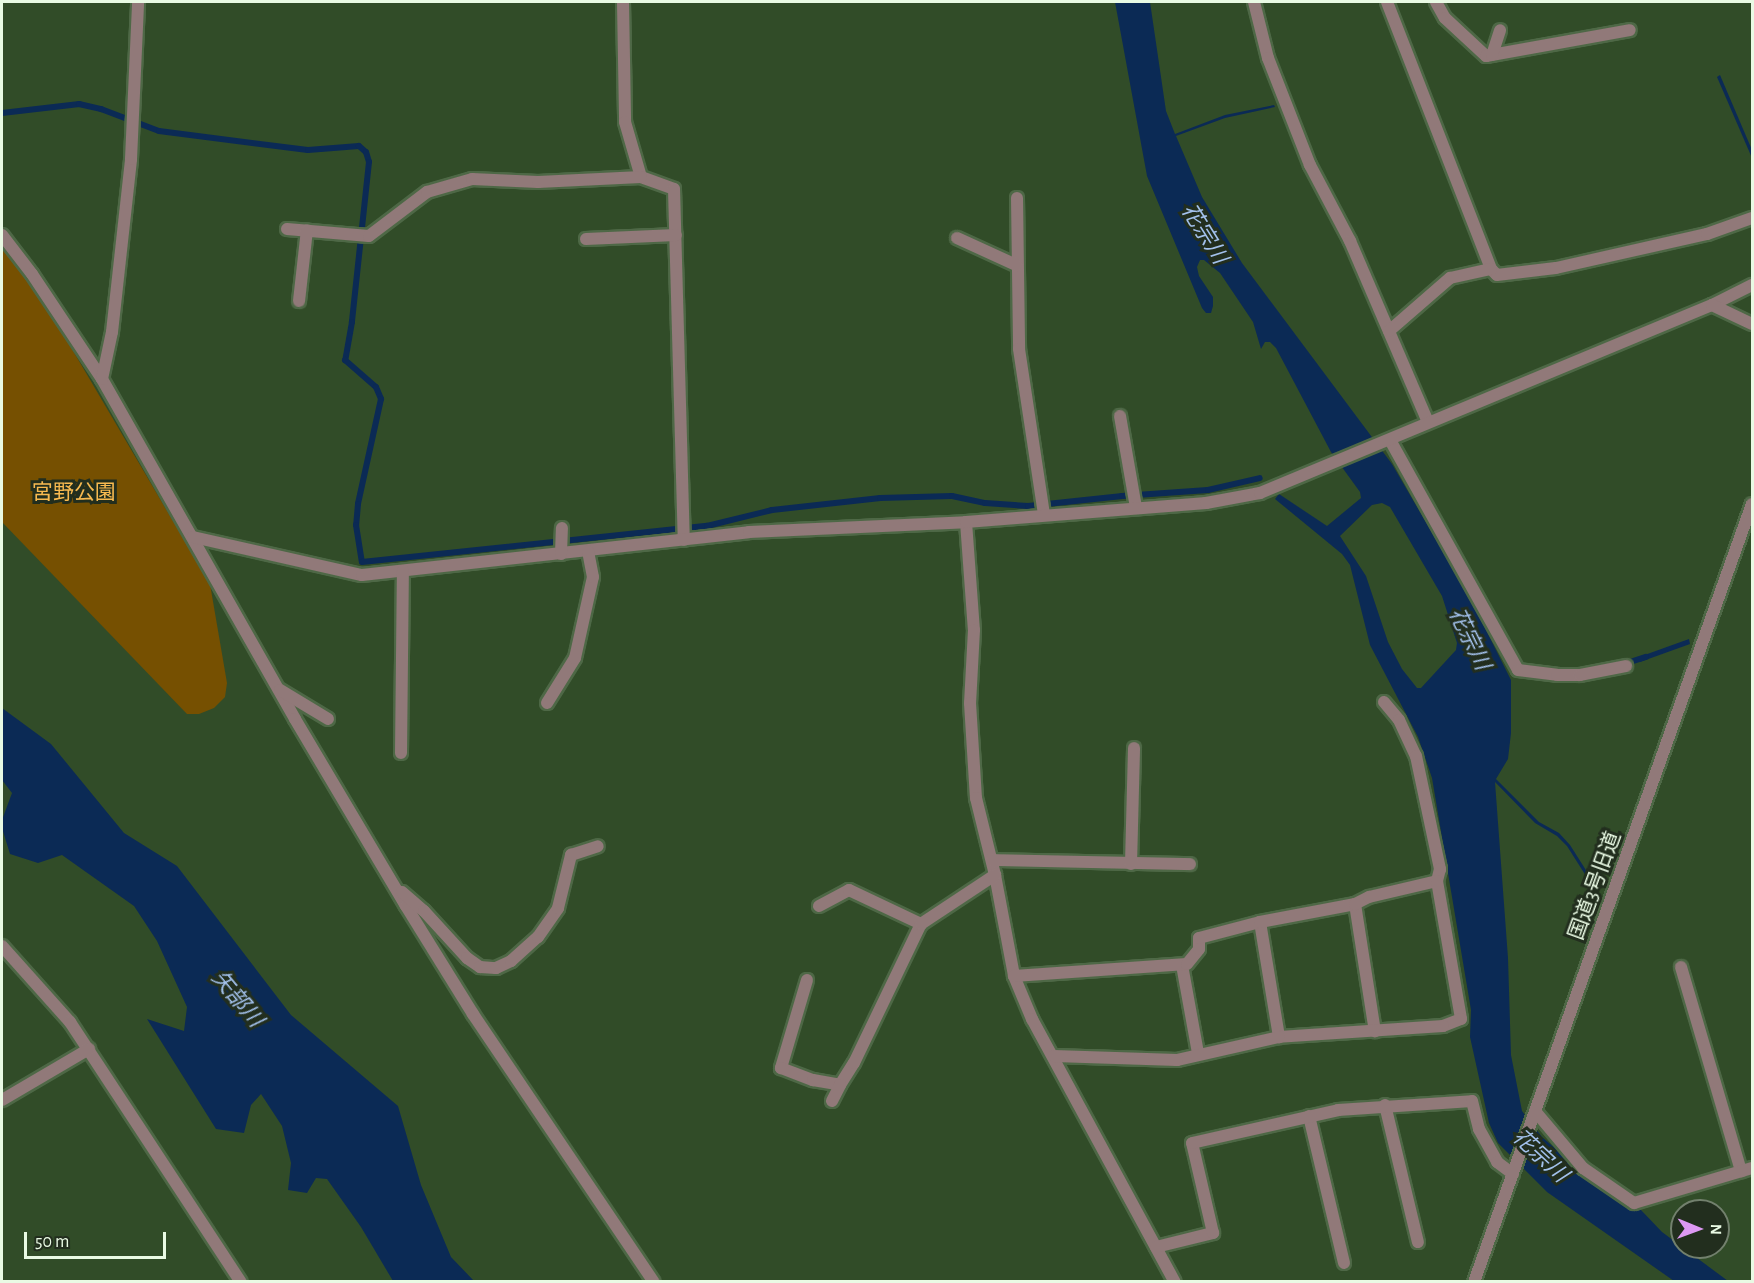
<!DOCTYPE html>
<meta charset="utf-8">
<style>
body{margin:0}
#map{position:relative;width:1754px;height:1283px;overflow:hidden;background:#314c28;font-family:"Alegreya Sans","Noto Sans JP",sans-serif}
div>[style]{position:absolute}
.green>*{inset:0;background:#765001}
.water>*{inset:0;background:#0b2a55}
.stream>*{height:6px;margin:-3px;padding:0 3px;transform-origin:3px;border-radius:3px;background:#0b2a55}
.roads{filter:drop-shadow(2px 0 #4e6846) drop-shadow(-2px 0 #4e6846) drop-shadow(0 2px #4e6846) drop-shadow(0 -2px #4e6846)}
.minor>*{height:12px;margin:-6px;padding:0 6px;transform-origin:6px;border-radius:6px;background:#917979}
.tertiary>*{height:12px;margin:-6px;padding:0 6px;transform-origin:6px;border-radius:6px;background:#917979}
span{translate:-50% -50%;white-space:nowrap;text-align:center;line-height:1.15;-webkit-text-stroke:6px #222e1e;paint-order:stroke}
.park-label{font-size:21px;color:#f8ba50}
.street-label{font-size:21px;color:#e9fae4}
.water-label{font-size:22px;color:#a3c1ec;font-style:italic}
.frame{position:absolute;inset:0;border:3px solid #e9fae4;pointer-events:none}
.north{position:absolute;left:1670px;top:1199px;width:60px;height:60px;box-sizing:border-box;background:#222e1e;border:2px solid #72806d;border-radius:50%;rotate:91deg;font-size:16px;font-weight:700;line-height:24px;text-align:center;color:#e9fae4}
.north::after{content:'';display:block;margin:auto;width:21px;height:27px;background:#dd99f3;clip-path:polygon(50% 0,100% 100%,50% 72%,0 100%)}
.scale{position:absolute;left:24px;top:1232px;width:142px;height:27px;box-sizing:border-box;border:3px solid #e9fae4;border-top:0;padding-left:8px;font-size:18px;line-height:21px;white-space:nowrap;color:#e9fae4;-webkit-text-stroke:4px #222e1e;paint-order:stroke}
</style>
<div id="map">
<div class="green">
<i style="clip-path:polygon(2px 240px,32px 281px,210px 584px,227px 683px,225px 697px,214px 708px,199px 714px,187px 714px,2px 522px)"></i>
</div>
<div class="water">
<i style="clip-path:polygon(evenodd,1115px 2px,1150px 2px,1166px 111px,1175px 134px,1225px 115px,1274px 105px,1275px 107px,1225px 118px,1176px 136px,1202px 197px,1242px 263px,1392px 464px,1470px 598px,1511px 680px,1511px 733px,1508px 759px,1496px 779px,1539px 822px,1559px 833px,1570px 845px,1596px 886px,1593px 887px,1567px 846px,1557px 836px,1535px 823px,1495px 782px,1508px 958px,1511px 1055px,1522px 1111px,1542px 1137px,1579px 1169px,1611px 1194px,1640px 1209px,1662px 1232px,1728px 1281px,1674px 1281px,1547px 1192px,1498px 1143px,1489px 1123px,1470px 1037px,1471px 1010px,1432px 778px,1418px 737px,1370px 645px,1350px 565px,1342px 554px,1275px 499px,1279px 494px,1327px 526px,1361px 498px,1360px 492px,1331px 452px,1276px 348px,1270px 342px,1265px 342px,1261px 349px,1253px 322px,1220px 273px,1204px 260px,1200px 260px,1197px 267px,1199px 276px,1213px 297px,1213px 306px,1211px 313px,1206px 313px,1202px 308px,1147px 176px,1115px 2px,1382px 503px,1390px 507px,1442px 596px,1457px 643px,1456px 650px,1421px 688px,1417px 688px,1402px 669px,1388px 642px,1366px 576px,1340px 536px,1372px 505px,1382px 503px)"></i>
<i style="clip-path:polygon(1720px 75px,1752px 150px,1752px 158px,1717px 77px)"></i>
<i style="clip-path:polygon(1689px 639px,1690px 644px,1640px 662px,1639px 657px)"></i>
<i style="clip-path:polygon(2px 708px,51px 744px,124px 833px,177px 866px,291px 1015px,398px 1106px,421px 1185px,451px 1257px,474px 1281px,393px 1281px,361px 1227px,327px 1179px,316px 1178px,307px 1193px,288px 1190px,291px 1163px,282px 1126px,261px 1094px,251px 1105px,244px 1133px,216px 1129px,147px 1019px,184px 1031px,187px 1007px,157px 941px,134px 906px,62px 855px,38px 863px,10px 854px,2px 828px,2px 820px,12px 793px,2px 780px)"></i>
</div>
<div class="stream">
<i style="left:2px;top:113px;width:78px;rotate:-6.7deg"></i>
<i style="left:79px;top:104px;width:23px;rotate:13deg"></i>
<i style="left:101px;top:109px;width:62px;rotate:20.8deg"></i>
<i style="left:159px;top:131px;width:150px;rotate:7.3deg"></i>
<i style="left:308px;top:150px;width:51px;rotate:-4.5deg"></i>
<i style="left:359px;top:146px;width:9px;rotate:41deg"></i>
<i style="left:366px;top:152px;width:10px;rotate:73deg"></i>
<i style="left:369px;top:162px;width:161px;rotate:96.1deg"></i>
<i style="left:352px;top:322px;width:39px;rotate:100deg"></i>
<i style="left:345px;top:360px;width:41px;rotate:41.1deg"></i>
<i style="left:376px;top:387px;width:13px;rotate:67deg"></i>
<i style="left:381px;top:399px;width:107px;rotate:102.4deg"></i>
<i style="left:358px;top:504px;width:21px;rotate:95deg"></i>
<i style="left:356px;top:525px;width:37px;rotate:81deg"></i>
<i style="left:362px;top:562px;width:347px;rotate:-6deg"></i>
<i style="left:707px;top:526px;width:67px;rotate:-13.8deg"></i>
<i style="left:772px;top:510px;width:109px;rotate:-6.3deg"></i>
<i style="left:880px;top:498px;width:72px;rotate:-1.6deg"></i>
<i style="left:952px;top:496px;width:34px;rotate:12deg"></i>
<i style="left:985px;top:503px;width:43px;rotate:4deg"></i>
<i style="left:1028px;top:506px;width:95px;rotate:-6.1deg"></i>
<i style="left:1122px;top:496px;width:86px;rotate:-4deg"></i>
<i style="left:1208px;top:490px;width:53px;rotate:-13deg"></i>
<i style="left:1624px;top:664px;width:23px;rotate:-18deg"></i>
</div>
<div class="roads">
<div class="minor">
<i style="left:623px;top:2px;width:120px;rotate:89deg"></i>
<i style="left:625px;top:122px;width:57px;rotate:73.8deg"></i>
<i style="left:641px;top:177px;width:35px;rotate:20deg"></i>
<i style="left:674px;top:189px;width:351px;rotate:88.4deg"></i>
<i style="left:1254px;top:2px;width:58px;rotate:76deg"></i>
<i style="left:1268px;top:58px;width:115px;rotate:68.6deg"></i>
<i style="left:1310px;top:165px;width:86px;rotate:62.2deg"></i>
<i style="left:1350px;top:241px;width:197px;rotate:66.7deg"></i>
<i style="left:1387px;top:2px;width:287px;rotate:68.7deg"></i>
<i style="left:1491px;top:269px;width:8px;rotate:45deg"></i>
<i style="left:1497px;top:275px;width:59px;rotate:-6.8deg"></i>
<i style="left:1556px;top:268px;width:155px;rotate:-12.7deg"></i>
<i style="left:1707px;top:234px;width:48px;rotate:-19.6deg"></i>
<i style="left:1436px;top:2px;width:18px;rotate:61deg"></i>
<i style="left:1445px;top:18px;width:56px;rotate:42.8deg"></i>
<i style="left:1486px;top:56px;width:146px;rotate:-10.2deg"></i>
<i style="left:1492px;top:55px;width:26px;rotate:-72deg"></i>
<i style="left:1017px;top:198px;width:151px;rotate:89.2deg"></i>
<i style="left:1019px;top:349px;width:168px;rotate:81.4deg"></i>
<i style="left:287px;top:229px;width:82px;rotate:4.9deg"></i>
<i style="left:369px;top:236px;width:73px;rotate:-37.2deg"></i>
<i style="left:427px;top:192px;width:47px;rotate:-16.1deg"></i>
<i style="left:472px;top:179px;width:66px;rotate:2.6deg"></i>
<i style="left:538px;top:182px;width:103px;rotate:-2.8deg"></i>
<i style="left:2px;top:235px;width:49px;rotate:52.4deg"></i>
<i style="left:32px;top:274px;width:126px;rotate:56.3deg"></i>
<i style="left:102px;top:379px;width:391px;rotate:60.4deg"></i>
<i style="left:295px;top:719px;width:217px;rotate:59.3deg"></i>
<i style="left:406px;top:906px;width:127px;rotate:58.2deg"></i>
<i style="left:473px;top:1014px;width:323px;rotate:56deg"></i>
<i style="left:957px;top:238px;width:65px;rotate:24.6deg"></i>
<i style="left:586px;top:239px;width:90px;rotate:-2.5deg"></i>
<i style="left:299px;top:301px;width:71px;rotate:-83.6deg"></i>
<i style="left:1712px;top:305px;width:45px;rotate:-26.6deg"></i>
<i style="left:1389px;top:331px;width:81px;rotate:-41deg"></i>
<i style="left:1450px;top:278px;width:42px;rotate:-12.4deg"></i>
<i style="left:1120px;top:416px;width:93px;rotate:80.1deg"></i>
<i style="left:1390px;top:440px;width:263px;rotate:60.9deg"></i>
<i style="left:1518px;top:670px;width:39px;rotate:7deg"></i>
<i style="left:1557px;top:675px;width:23px"></i>
<i style="left:1580px;top:675px;width:47px;rotate:-11.1deg"></i>
<i style="left:966px;top:522px;width:108px;rotate:85.8deg"></i>
<i style="left:974px;top:630px;width:73px;rotate:93.1deg"></i>
<i style="left:970px;top:703px;width:95px;rotate:86.4deg"></i>
<i style="left:976px;top:798px;width:79px;rotate:76.1deg"></i>
<i style="left:995px;top:875px;width:103px;rotate:79.3deg"></i>
<i style="left:1014px;top:976px;width:47px;rotate:67.3deg"></i>
<i style="left:1032px;top:1019px;width:299px;rotate:61.5deg"></i>
<i style="left:193px;top:537px;width:173px;rotate:12.7deg"></i>
<i style="left:362px;top:575px;width:389px;rotate:-6.3deg"></i>
<i style="left:749px;top:532px;width:217px;rotate:-2.6deg"></i>
<i style="left:966px;top:522px;width:241px;rotate:-4.5deg"></i>
<i style="left:1206px;top:503px;width:55px;rotate:-10.5deg"></i>
<i style="left:1260px;top:493px;width:490px;rotate:-22.6deg"></i>
<i style="left:1712px;top:305px;width:44px;rotate:25.4deg"></i>
<i style="left:561px;top:554px;width:26px;rotate:-88deg"></i>
<i style="left:280px;top:690px;width:56px;rotate:31.1deg"></i>
<i style="left:1384px;top:702px;width:23px;rotate:50deg"></i>
<i style="left:1399px;top:720px;width:40px;rotate:65deg"></i>
<i style="left:1416px;top:756px;width:116px;rotate:78deg"></i>
<i style="left:1440px;top:869px;width:12px;rotate:104deg"></i>
<i style="left:547px;top:703px;width:53px;rotate:-58.1deg"></i>
<i style="left:575px;top:658px;width:83px;rotate:-77.5deg"></i>
<i style="left:593px;top:577px;width:26px;rotate:-101deg"></i>
<i style="left:401px;top:753px;width:182px;rotate:-89.4deg"></i>
<i style="left:992px;top:860px;width:198px;rotate:1.2deg"></i>
<i style="left:1131px;top:864px;width:116px;rotate:-88.5deg"></i>
<i style="left:402px;top:892px;width:29px;rotate:41deg"></i>
<i style="left:424px;top:911px;width:64px;rotate:47.5deg"></i>
<i style="left:467px;top:958px;width:16px;rotate:35deg"></i>
<i style="left:480px;top:967px;width:16px;rotate:4deg"></i>
<i style="left:496px;top:968px;width:17px;rotate:-25deg"></i>
<i style="left:511px;top:961px;width:36px;rotate:-42deg"></i>
<i style="left:538px;top:937px;width:35px;rotate:-55deg"></i>
<i style="left:558px;top:908px;width:55px;rotate:-76.2deg"></i>
<i style="left:571px;top:855px;width:28px;rotate:-18deg"></i>
<i style="left:1355px;top:904px;width:129px;rotate:81.1deg"></i>
<i style="left:819px;top:906px;width:34px;rotate:-28deg"></i>
<i style="left:849px;top:890px;width:80px;rotate:25.3deg"></i>
<i style="left:1260px;top:922px;width:117px;rotate:80.6deg"></i>
<i style="left:2px;top:946px;width:102px;rotate:48.2deg"></i>
<i style="left:70px;top:1022px;width:311px;rotate:56.7deg"></i>
<i style="left:1182px;top:965px;width:89px;rotate:79.7deg"></i>
<i style="left:1681px;top:967px;width:213px;rotate:73.6deg"></i>
<i style="left:1014px;top:976px;width:173px;rotate:-4deg"></i>
<i style="left:1187px;top:964px;width:19px;rotate:-51deg"></i>
<i style="left:1199px;top:949px;width:11px;rotate:-90deg"></i>
<i style="left:1199px;top:938px;width:63px;rotate:-14.7deg"></i>
<i style="left:1260px;top:922px;width:97px;rotate:-10.7deg"></i>
<i style="left:1355px;top:904px;width:16px;rotate:-27deg"></i>
<i style="left:1369px;top:897px;width:70px;rotate:-13.2deg"></i>
<i style="left:1437px;top:881px;width:140px;rotate:80.1deg"></i>
<i style="left:1461px;top:1019px;width:19px;rotate:159deg"></i>
<i style="left:1443px;top:1026px;width:164px;rotate:176.2deg"></i>
<i style="left:1279px;top:1037px;width:105px;rotate:167.3deg"></i>
<i style="left:1177px;top:1060px;width:123px;rotate:-178.1deg"></i>
<i style="left:807px;top:980px;width:92px;rotate:106.5deg"></i>
<i style="left:781px;top:1068px;width:34px;rotate:21deg"></i>
<i style="left:813px;top:1080px;width:27px;rotate:10deg"></i>
<i style="left:840px;top:1085px;width:26px;rotate:-58deg"></i>
<i style="left:854px;top:1063px;width:154px;rotate:-64.3deg"></i>
<i style="left:921px;top:924px;width:89px;rotate:-33.5deg"></i>
<i style="left:2px;top:1100px;width:101px;rotate:-30.4deg"></i>
<i style="left:832px;top:1101px;width:18px;rotate:-63deg"></i>
<i style="left:1385px;top:1105px;width:141px;rotate:76.5deg"></i>
<i style="left:1535px;top:1111px;width:75px;rotate:49.9deg"></i>
<i style="left:1583px;top:1168px;width:62px;rotate:34.5deg"></i>
<i style="left:1634px;top:1203px;width:123px;rotate:-16.5deg"></i>
<i style="left:1309px;top:1116px;width:151px;rotate:76.6deg"></i>
<i style="left:1156px;top:1247px;width:59px;rotate:-13.8deg"></i>
<i style="left:1213px;top:1233px;width:92px;rotate:-103.1deg"></i>
<i style="left:1192px;top:1143px;width:150px;rotate:-12.7deg"></i>
<i style="left:1338px;top:1110px;width:134px;rotate:-3.8deg"></i>
<i style="left:1472px;top:1101px;width:29px;rotate:76deg"></i>
<i style="left:1479px;top:1129px;width:38px;rotate:61deg"></i>
<i style="left:1497px;top:1162px;width:20px;rotate:37deg"></i>
</div>
<div class="tertiary">
<i style="left:102px;top:379px;width:48px;rotate:-78deg"></i>
<i style="left:112px;top:332px;width:174px;rotate:-83.7deg"></i>
<i style="left:131px;top:159px;width:157px;rotate:-87.4deg"></i>
<i style="left:1474px;top:1282px;width:826px;rotate:-70.34deg"></i>
</div>
</div>
<div class="park-label">
<span style="left:74px;top:493px">宮野公園</span>
</div>
<div class="street-label">
<span style="left:1595px;top:886px;rotate:-70deg">国道3号旧道</span>
</div>
<div class="water-label">
<span style="left:1204px;top:234px;rotate:58deg">花宗川</span>
<span style="left:1469px;top:639px;rotate:64deg">花宗川</span>
<span style="left:237px;top:999px;rotate:50deg">矢部川</span>
<span style="left:1540px;top:1156px;rotate:43deg">花宗川</span>
</div>
<div class="frame"></div>
<div class="north">N</div>
<div class="scale">50 m</div>
</div>
